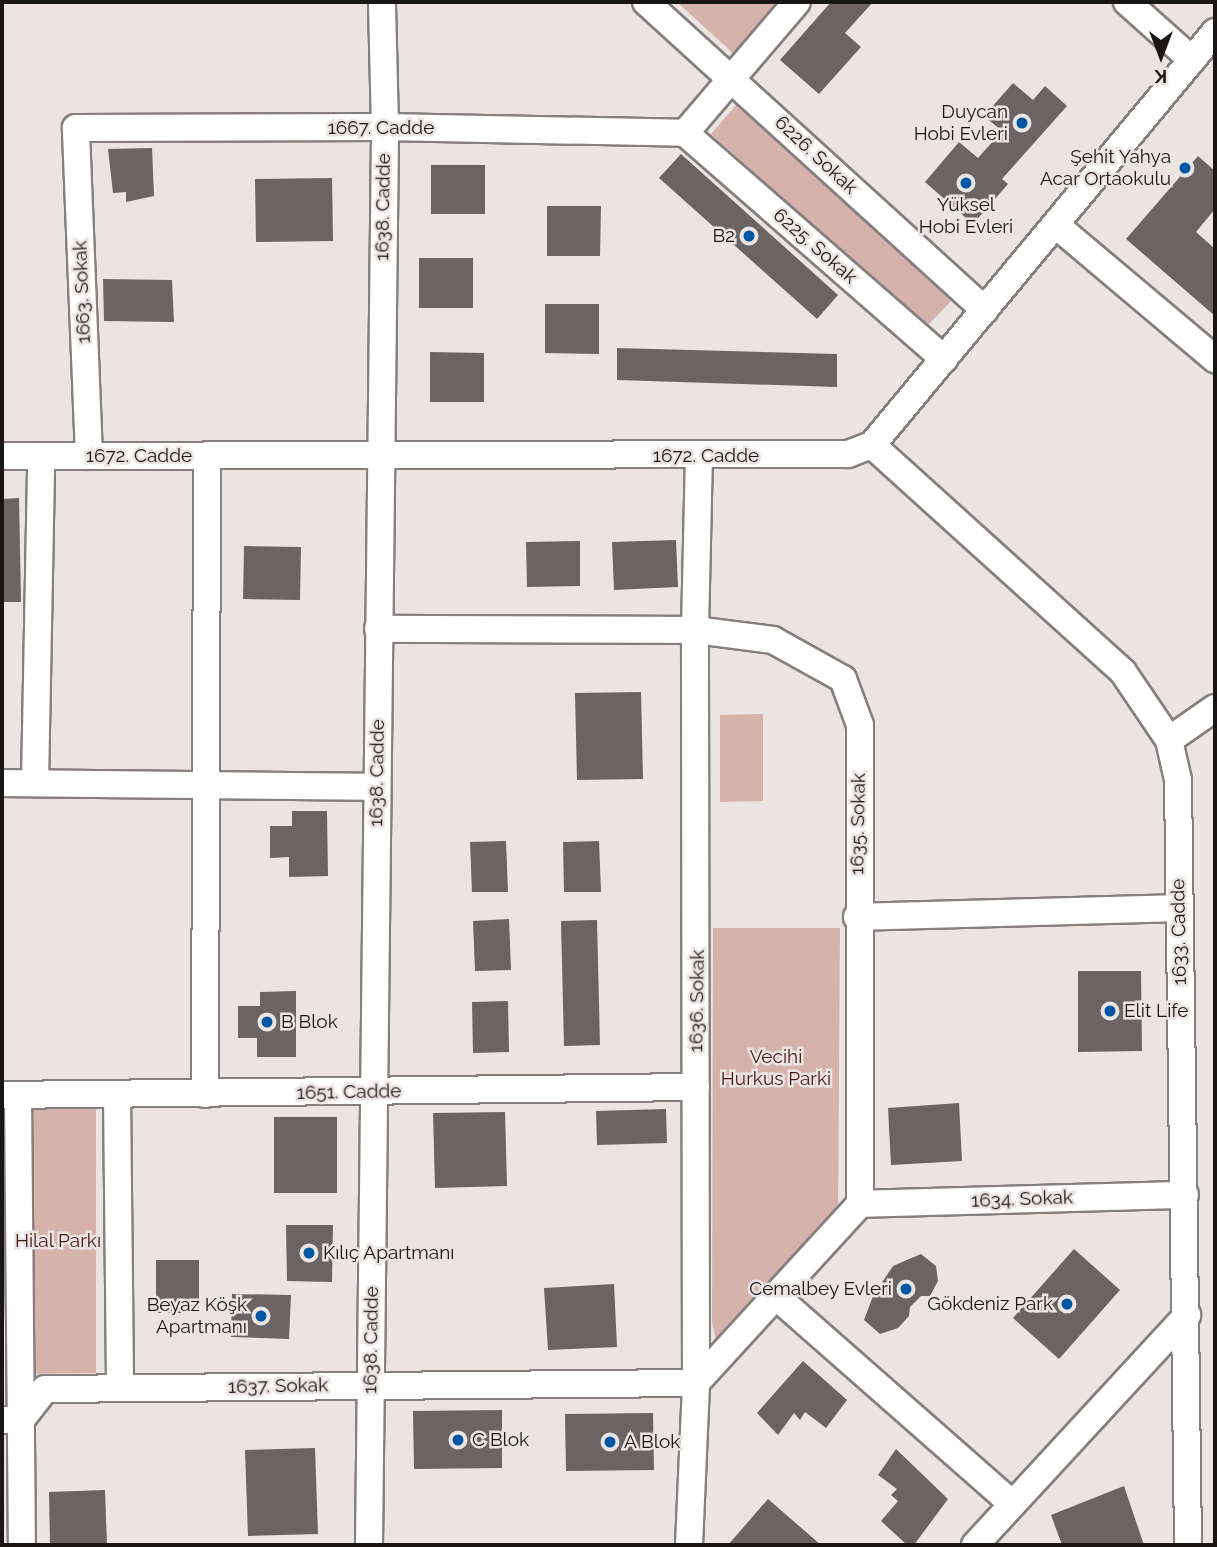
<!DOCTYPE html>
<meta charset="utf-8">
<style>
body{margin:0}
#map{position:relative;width:1217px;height:1547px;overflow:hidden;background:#eae4e3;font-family:Raleway,sans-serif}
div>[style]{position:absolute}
.green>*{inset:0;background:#d6b2ac}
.building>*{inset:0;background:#6a6564}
.roads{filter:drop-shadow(2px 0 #857f7e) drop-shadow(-2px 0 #857f7e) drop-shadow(0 2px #857f7e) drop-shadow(0 -2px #857f7e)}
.minor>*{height:26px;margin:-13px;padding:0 13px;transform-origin:13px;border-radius:13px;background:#fff}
.dots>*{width:19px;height:19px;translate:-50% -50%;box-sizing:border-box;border:4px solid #eae4e3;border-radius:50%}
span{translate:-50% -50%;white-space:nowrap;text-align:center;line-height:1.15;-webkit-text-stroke:5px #eae4e3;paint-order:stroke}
.poi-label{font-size:19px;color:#191716}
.right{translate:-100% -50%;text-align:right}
.left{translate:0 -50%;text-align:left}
.street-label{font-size:19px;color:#191716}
.park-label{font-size:19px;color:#4a1813}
.frame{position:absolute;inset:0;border:4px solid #191716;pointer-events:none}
.north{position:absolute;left:1126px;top:21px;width:70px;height:70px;-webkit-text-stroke:5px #eae4e3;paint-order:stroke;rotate:180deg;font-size:19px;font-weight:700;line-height:28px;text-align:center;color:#191716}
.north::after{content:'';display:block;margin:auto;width:24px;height:32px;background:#191716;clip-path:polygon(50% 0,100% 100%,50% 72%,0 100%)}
</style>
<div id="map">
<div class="green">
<i style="clip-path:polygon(677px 2px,781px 2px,736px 56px)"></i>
<i style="clip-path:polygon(742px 98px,954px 298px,926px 327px,711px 134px)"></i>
<i style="clip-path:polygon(763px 714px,763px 801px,720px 802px,720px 715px)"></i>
<i style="clip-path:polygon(713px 928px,840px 928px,838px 1217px,725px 1345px,716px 1341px,712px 1322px)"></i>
<i style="clip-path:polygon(96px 1107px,96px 1373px,21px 1374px,19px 1109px)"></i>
</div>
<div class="building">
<i style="clip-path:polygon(831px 2px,873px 2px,845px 33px,861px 47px,819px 94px,780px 60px)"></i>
<i style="clip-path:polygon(1013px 83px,1033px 100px,1045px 86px,1067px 106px,1002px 179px,1008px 184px,973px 224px,925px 182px,959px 142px,978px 158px,1002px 131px,984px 116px)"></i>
<i style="clip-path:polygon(152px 148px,154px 196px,126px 202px,126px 192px,113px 193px,108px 149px)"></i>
<i style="clip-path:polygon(681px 154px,838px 295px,817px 319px,659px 178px)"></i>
<i style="clip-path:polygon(1198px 156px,1215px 171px,1215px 209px,1196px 232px,1215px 249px,1215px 316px,1126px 239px)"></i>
<i style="clip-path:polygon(431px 165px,485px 165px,485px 214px,431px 214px)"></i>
<i style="clip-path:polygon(332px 178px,333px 241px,256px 242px,255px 179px)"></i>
<i style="clip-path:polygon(547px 206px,601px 206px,600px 256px,547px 256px)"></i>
<i style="clip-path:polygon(419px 258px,473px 258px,473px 308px,419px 308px)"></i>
<i style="clip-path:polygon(103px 279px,172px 280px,174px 322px,104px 321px)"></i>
<i style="clip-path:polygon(545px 304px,599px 304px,599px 354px,545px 353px)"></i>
<i style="clip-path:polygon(617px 348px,837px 354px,837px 387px,617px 380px)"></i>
<i style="clip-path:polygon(430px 352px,484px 353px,484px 402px,430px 402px)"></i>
<i style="clip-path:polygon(19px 498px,21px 602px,2px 602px,2px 499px)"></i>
<i style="clip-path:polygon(676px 540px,678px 587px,614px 590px,612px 542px)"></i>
<i style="clip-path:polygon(580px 541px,580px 586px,527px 587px,526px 542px)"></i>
<i style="clip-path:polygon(244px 546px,301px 547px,300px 600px,243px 599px)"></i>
<i style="clip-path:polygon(641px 692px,643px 779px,577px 780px,575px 693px)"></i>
<i style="clip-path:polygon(292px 811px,327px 811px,328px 876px,289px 877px,289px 857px,270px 858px,270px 826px,292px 826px)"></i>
<i style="clip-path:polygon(506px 841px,508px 892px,472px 892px,470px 842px)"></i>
<i style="clip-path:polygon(599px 841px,601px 892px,564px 892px,563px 842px)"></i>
<i style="clip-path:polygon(509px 919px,511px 970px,475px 971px,473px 921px)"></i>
<i style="clip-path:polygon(597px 920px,600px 1045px,564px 1046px,561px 921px)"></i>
<i style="clip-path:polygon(1078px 971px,1141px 971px,1142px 1051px,1078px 1052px)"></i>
<i style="clip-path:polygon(296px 991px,296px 1057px,257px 1057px,257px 1038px,238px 1038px,238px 1006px,260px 1006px,260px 992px)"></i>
<i style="clip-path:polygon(508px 1001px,509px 1052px,473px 1053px,472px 1002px)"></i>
<i style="clip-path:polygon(959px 1103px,962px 1161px,891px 1165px,888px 1108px)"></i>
<i style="clip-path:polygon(666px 1109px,667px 1143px,597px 1145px,596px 1111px)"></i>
<i style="clip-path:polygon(505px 1112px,507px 1186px,435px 1188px,433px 1113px)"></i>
<i style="clip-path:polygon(274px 1117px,337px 1117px,337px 1193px,274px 1193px)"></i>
<i style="clip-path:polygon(286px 1225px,333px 1225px,332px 1282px,287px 1281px)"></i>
<i style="clip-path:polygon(1074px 1249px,1120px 1290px,1059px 1359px,1013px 1318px)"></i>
<i style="clip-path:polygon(921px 1254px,936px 1266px,938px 1281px,930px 1296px,921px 1296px,910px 1307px,909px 1316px,898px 1328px,880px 1334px,864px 1320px,873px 1296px,893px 1266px)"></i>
<i style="clip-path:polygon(156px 1260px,199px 1260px,199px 1313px,156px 1313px)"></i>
<i style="clip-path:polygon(614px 1284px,617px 1347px,548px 1350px,544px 1288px)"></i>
<i style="clip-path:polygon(232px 1294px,291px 1295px,289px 1339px,231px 1337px)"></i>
<i style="clip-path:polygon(803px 1361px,847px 1400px,826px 1428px,805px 1412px,800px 1420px,794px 1413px,778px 1435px,757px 1413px)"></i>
<i style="clip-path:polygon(502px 1410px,502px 1468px,414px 1469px,413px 1411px)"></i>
<i style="clip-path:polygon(653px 1413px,654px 1470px,566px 1471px,565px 1414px)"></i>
<i style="clip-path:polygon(315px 1448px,318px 1534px,248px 1536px,245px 1450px)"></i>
<i style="clip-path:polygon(896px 1449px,948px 1499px,914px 1545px,907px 1545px,881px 1521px,898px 1501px,891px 1495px,897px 1489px,878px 1475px)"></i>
<i style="clip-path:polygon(1124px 1486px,1144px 1545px,1062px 1545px,1051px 1515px)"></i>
<i style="clip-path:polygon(105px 1490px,107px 1545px,50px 1545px,49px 1492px)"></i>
<i style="clip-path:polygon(768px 1499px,821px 1545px,728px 1545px)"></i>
</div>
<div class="roads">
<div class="minor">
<i style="left:646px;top:2px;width:458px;rotate:42.3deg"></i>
<i style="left:1127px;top:2px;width:87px;rotate:41.7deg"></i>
<i style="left:685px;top:133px;width:344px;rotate:41.1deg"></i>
<i style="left:685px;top:133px;width:172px;rotate:-49.5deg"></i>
<i style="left:1057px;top:226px;width:207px;rotate:40.1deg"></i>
<i style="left:872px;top:445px;width:338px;rotate:42.1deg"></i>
<i style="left:1123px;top:672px;width:82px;rotate:55.9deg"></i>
<i style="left:1169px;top:740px;width:41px;rotate:77.3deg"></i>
<i style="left:1178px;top:780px;width:765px;rotate:89.25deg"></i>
<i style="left:2px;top:456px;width:846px;rotate:-0.14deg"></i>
<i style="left:848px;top:454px;width:26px;rotate:-21deg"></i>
<i style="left:872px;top:445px;width:537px;rotate:-50.29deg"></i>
<i style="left:89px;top:456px;width:328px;rotate:-92.3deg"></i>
<i style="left:76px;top:128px;width:309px;rotate:-0.2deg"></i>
<i style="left:385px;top:127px;width:300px;rotate:1.1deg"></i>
<i style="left:1169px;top:740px;width:56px;rotate:-34.8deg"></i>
<i style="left:2px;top:783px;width:375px;rotate:0.6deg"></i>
<i style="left:35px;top:783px;width:327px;rotate:-88.9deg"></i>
<i style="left:857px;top:917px;width:322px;rotate:-1.6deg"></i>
<i style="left:117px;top:1094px;width:294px;rotate:89.4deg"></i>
<i style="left:205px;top:1094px;width:638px;rotate:-89.82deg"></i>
<i style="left:2px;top:1095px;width:694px;rotate:-0.66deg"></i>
<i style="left:18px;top:1095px;width:450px;rotate:89.5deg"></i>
<i style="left:860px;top:1204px;width:325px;rotate:-1.6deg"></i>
<i style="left:778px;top:1298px;width:309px;rotate:41.3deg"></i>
<i style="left:2px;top:1420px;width:19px"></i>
<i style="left:21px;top:1420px;width:39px;rotate:-52deg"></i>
<i style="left:45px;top:1389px;width:651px;rotate:-0.53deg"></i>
<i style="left:696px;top:1383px;width:243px;rotate:-47.5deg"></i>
<i style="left:860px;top:1204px;width:479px;rotate:-90deg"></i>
<i style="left:860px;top:725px;width:49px;rotate:-110.3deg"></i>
<i style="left:843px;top:679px;width:80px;rotate:-150.9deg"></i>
<i style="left:773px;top:640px;width:79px;rotate:-172.7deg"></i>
<i style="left:695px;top:630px;width:317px;rotate:-179.8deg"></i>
<i style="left:369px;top:1545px;width:1418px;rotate:-89.35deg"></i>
<i style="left:385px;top:127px;width:125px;rotate:-91.4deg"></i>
<i style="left:689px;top:1545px;width:162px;rotate:-87.5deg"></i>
<i style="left:696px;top:1383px;width:753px;rotate:-90.08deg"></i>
<i style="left:695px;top:630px;width:174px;rotate:-88.7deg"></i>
<i style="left:975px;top:1545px;width:313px;rotate:-47.3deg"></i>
</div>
</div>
<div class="dots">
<i style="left:1022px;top:123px;background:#0056a3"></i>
<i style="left:1185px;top:168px;background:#0056a3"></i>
<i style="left:966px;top:183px;background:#0056a3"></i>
<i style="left:749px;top:236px;background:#0056a3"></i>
<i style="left:1110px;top:1011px;background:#0056a3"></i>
<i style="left:267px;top:1022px;background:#0056a3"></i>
<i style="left:309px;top:1253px;background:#0056a3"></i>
<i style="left:906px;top:1289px;background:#0056a3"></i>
<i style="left:1067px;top:1304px;background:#0056a3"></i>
<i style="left:261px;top:1316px;background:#0056a3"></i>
<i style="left:458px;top:1440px;background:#0056a3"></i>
<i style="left:610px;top:1442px;background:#0056a3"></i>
</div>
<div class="poi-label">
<span class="right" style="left:1008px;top:123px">Duycan<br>Hobi Evleri</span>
<span class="right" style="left:1171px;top:168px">Şehit Yahya<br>Acar Ortaokulu</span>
<span style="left:966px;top:216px">Yüksel<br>Hobi Evleri</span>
<span class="right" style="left:735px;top:236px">B2</span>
<span class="left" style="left:1124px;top:1011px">Elit Life</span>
<span class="left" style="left:281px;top:1022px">B Blok</span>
<span class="left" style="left:323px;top:1253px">Kılıç Apartmanı</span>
<span class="right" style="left:892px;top:1289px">Cemalbey Evleri</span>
<span class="right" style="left:1053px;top:1304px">Gökdeniz Park</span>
<span class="right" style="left:247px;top:1316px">Beyaz Köşk<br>Apartmanı</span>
<span class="left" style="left:472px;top:1440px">C Blok</span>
<span class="left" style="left:624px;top:1442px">A Blok</span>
</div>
<div class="street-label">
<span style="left:381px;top:128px">1667. Cadde</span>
<span style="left:816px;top:155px;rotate:43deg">6226. Sokak</span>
<span style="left:383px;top:207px;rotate:-89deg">1638. Cadde</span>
<span style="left:815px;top:246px;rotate:41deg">6225. Sokak</span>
<span style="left:82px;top:292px;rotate:-92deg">1663. Sokak</span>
<span style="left:139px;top:456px">1672. Cadde</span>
<span style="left:706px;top:456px">1672. Cadde</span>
<span style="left:377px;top:773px;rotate:-89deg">1638. Cadde</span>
<span style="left:858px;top:824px;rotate:-89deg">1635. Sokak</span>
<span style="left:1179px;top:932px;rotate:-91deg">1633. Cadde</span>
<span style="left:697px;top:1001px;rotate:-89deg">1636. Sokak</span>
<span style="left:349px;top:1092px;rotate:-1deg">1651. Cadde</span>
<span style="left:1022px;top:1199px;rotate:-2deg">1634. Sokak</span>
<span style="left:371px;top:1340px;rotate:-89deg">1638. Cadde</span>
<span style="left:278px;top:1386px;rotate:-1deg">1637. Sokak</span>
</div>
<div class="park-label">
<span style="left:776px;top:1068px">Vecihi<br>Hurkus Parki</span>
<span style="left:58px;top:1241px">Hilal Parkı</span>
</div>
<div class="frame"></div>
<div class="north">K</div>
</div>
